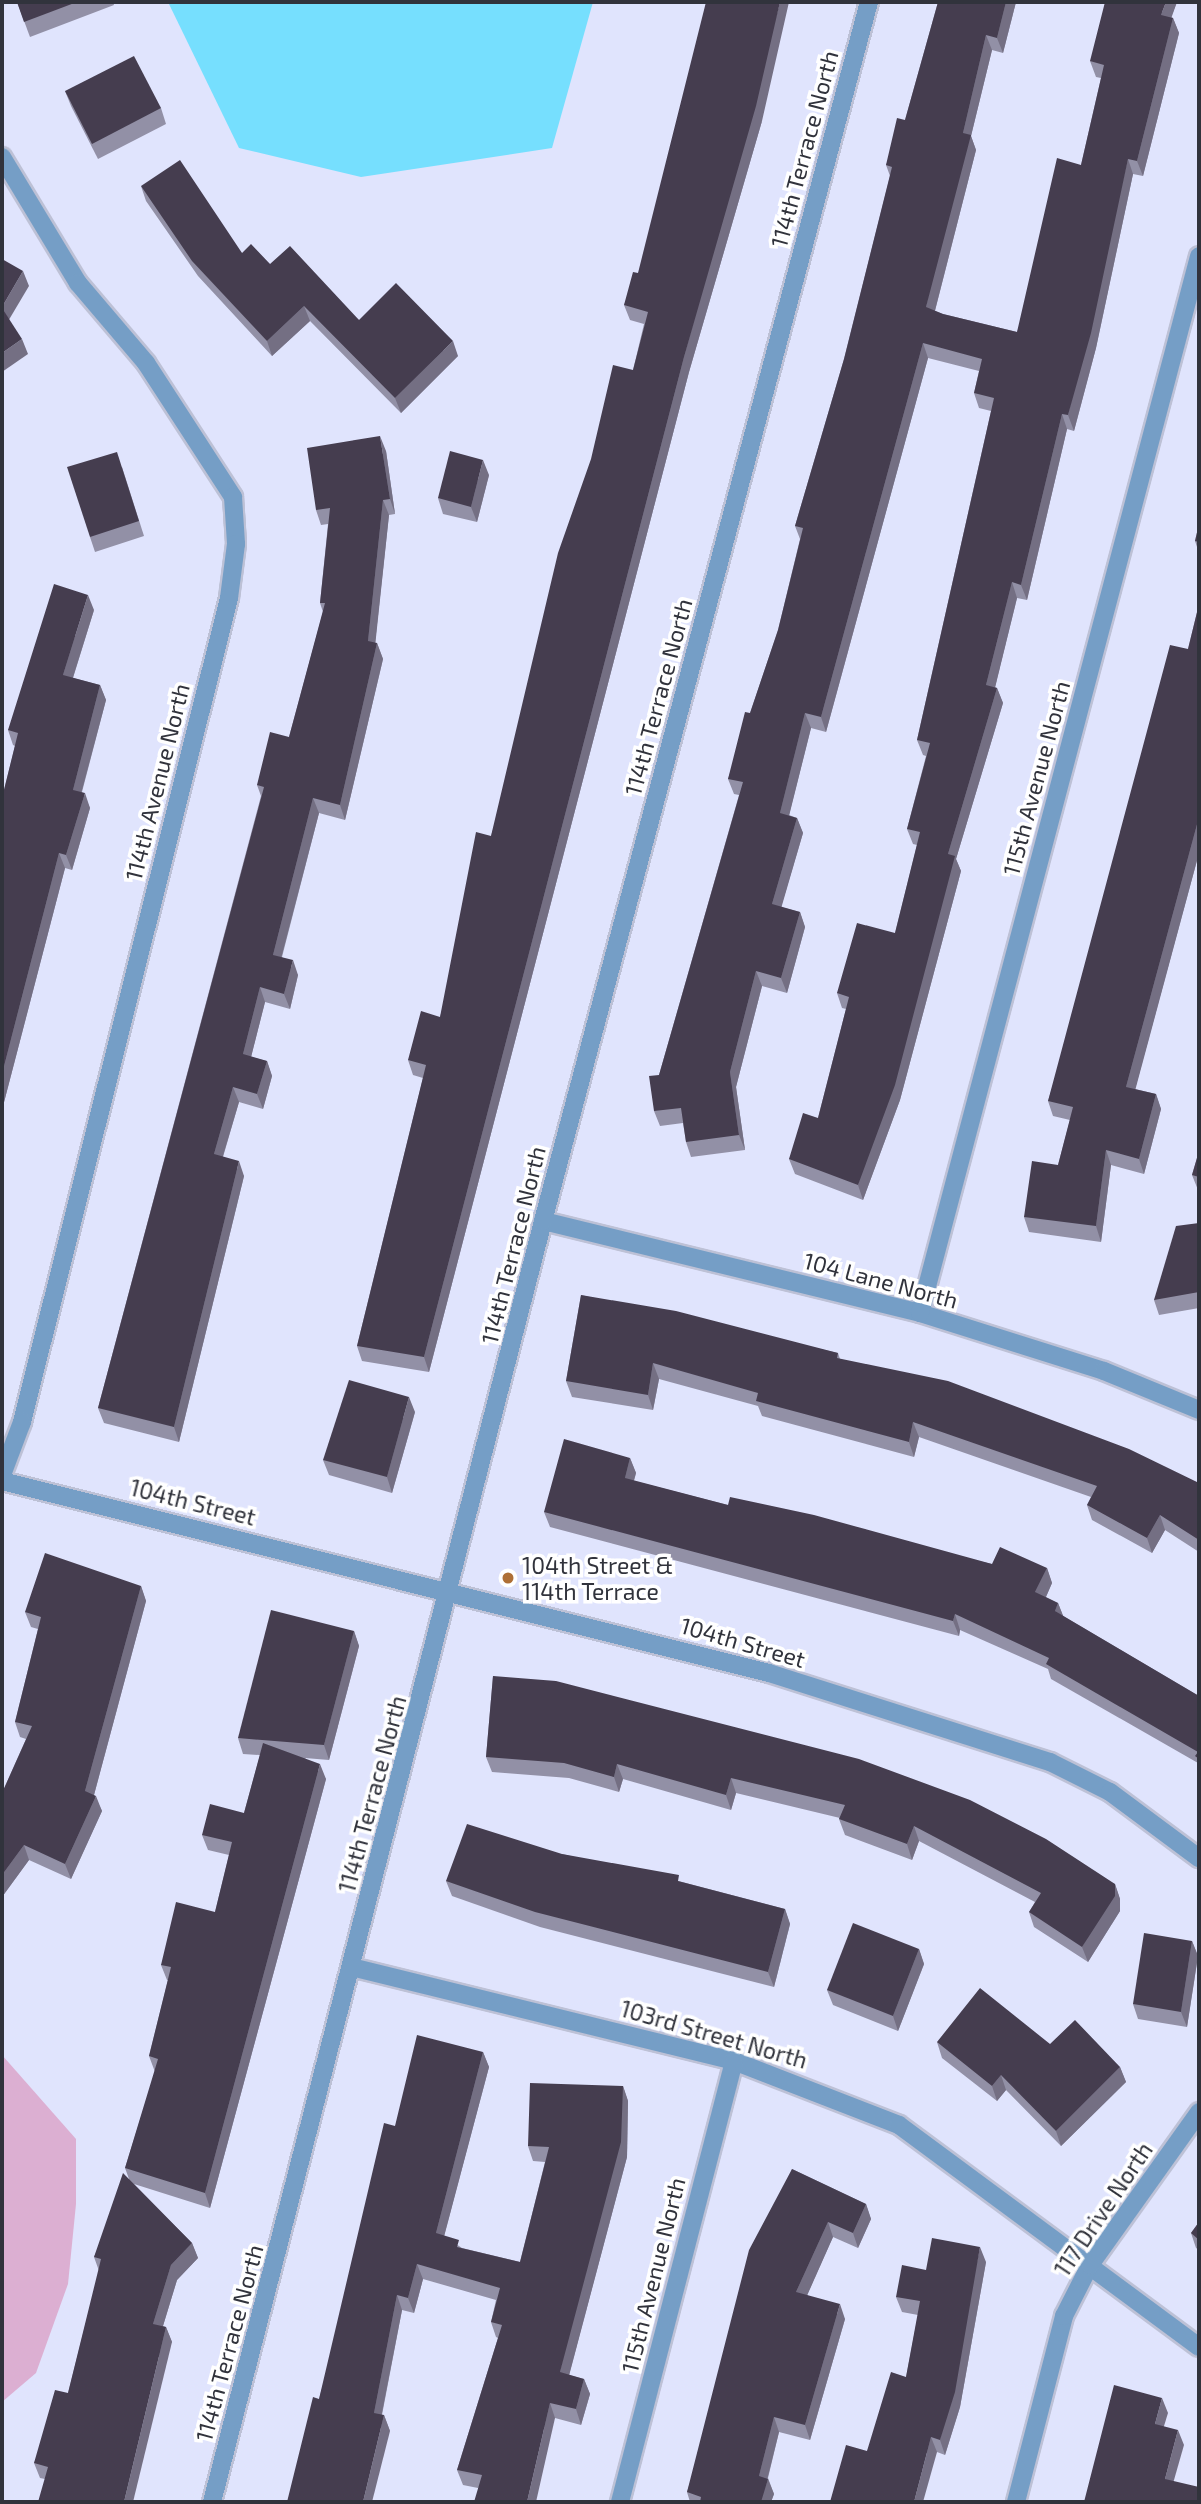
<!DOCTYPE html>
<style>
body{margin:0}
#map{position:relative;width:1201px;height:2504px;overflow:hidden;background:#e0e4fd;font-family:"Exo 2",sans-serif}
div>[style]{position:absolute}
.green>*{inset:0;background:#dcafd2}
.water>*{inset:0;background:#76dffe}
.roads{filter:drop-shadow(2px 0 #bdc1d6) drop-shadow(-2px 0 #bdc1d6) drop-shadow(0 2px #bdc1d6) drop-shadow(0 -2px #bdc1d6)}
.minor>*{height:18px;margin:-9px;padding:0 9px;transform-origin:9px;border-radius:9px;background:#759ec6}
.wall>*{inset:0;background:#9290a6}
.shaded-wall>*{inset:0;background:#746f83}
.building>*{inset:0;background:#453d4f}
.dots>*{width:19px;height:19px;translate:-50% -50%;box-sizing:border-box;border:4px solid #fff;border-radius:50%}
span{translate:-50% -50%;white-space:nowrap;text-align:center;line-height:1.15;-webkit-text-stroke:7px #fff;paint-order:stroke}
.street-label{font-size:23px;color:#31333c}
.poi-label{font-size:23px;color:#31333c}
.left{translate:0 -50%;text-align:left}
.frame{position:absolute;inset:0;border:4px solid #31333c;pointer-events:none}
</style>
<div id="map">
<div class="green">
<i style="clip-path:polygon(2px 2055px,76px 2139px,76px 2204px,68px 2284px,36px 2373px,2px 2402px)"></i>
</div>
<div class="water">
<i style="clip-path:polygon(168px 2px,593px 2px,552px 148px,361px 177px,239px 148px)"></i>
</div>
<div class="roads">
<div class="minor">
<i style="left:2px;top:157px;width:147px;rotate:58.9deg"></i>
<i style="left:78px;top:283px;width:105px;rotate:49.6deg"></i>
<i style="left:146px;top:363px;width:160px;rotate:57deg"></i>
<i style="left:233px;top:497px;width:47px;rotate:86.3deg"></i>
<i style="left:236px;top:544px;width:54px;rotate:97.4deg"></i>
<i style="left:229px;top:598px;width:850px;rotate:104.1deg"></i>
<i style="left:22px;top:1422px;width:57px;rotate:110.7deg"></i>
<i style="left:543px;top:1221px;width:388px;rotate:13.7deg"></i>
<i style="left:920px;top:1313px;width:193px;rotate:17.5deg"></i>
<i style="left:1104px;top:1371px;width:103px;rotate:22.3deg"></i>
<i style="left:920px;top:1313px;width:1093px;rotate:-75.21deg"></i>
<i style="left:2px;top:1481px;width:791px;rotate:14.05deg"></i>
<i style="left:769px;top:1673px;width:295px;rotate:17.6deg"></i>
<i style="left:1050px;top:1762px;width:67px;rotate:26.6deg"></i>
<i style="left:1110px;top:1792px;width:111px;rotate:36.6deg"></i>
<i style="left:351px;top:1967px;width:394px;rotate:13.8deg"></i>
<i style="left:734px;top:2061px;width:177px;rotate:21.2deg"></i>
<i style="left:899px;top:2125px;width:373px;rotate:36.5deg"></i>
<i style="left:212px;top:2502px;width:1323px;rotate:-75.51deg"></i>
<i style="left:543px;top:1221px;width:1262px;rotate:-75.03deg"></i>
<i style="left:620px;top:2502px;width:455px;rotate:-75.5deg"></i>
<i style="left:1016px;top:2502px;width:192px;rotate:-75.5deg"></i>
<i style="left:1064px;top:2316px;width:57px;rotate:-63deg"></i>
<i style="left:1090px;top:2265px;width:188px;rotate:-54.5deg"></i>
</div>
</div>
<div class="wall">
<i style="clip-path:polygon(17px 2px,113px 2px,114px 5px,30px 37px)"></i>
<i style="clip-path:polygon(938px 2px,1016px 2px,1003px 53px,992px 50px,971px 136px,976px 150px,935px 311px,943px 314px,1017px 332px,1081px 165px,1101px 78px,1096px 77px,1090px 61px,1177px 2px,1171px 17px,1173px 18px,1179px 33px,1143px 176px,1133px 174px,1096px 348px,1074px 431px,1067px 429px,1027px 600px,1017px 598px,995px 687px,997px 688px,1003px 703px,956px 859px,961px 871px,900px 1100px,863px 1200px,795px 1174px,789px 1159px,818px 1118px,846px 1009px,842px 1008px,837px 993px,895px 933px,917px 845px,913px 844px,907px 829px,926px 756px,923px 755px,917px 740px,991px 411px,979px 408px,974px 393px,979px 371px,928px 358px,826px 732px,811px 728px,789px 815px,797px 818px,803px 833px,781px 907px,800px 912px,805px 927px,787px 993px,762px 986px,736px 1087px,745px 1150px,691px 1157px,686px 1142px,683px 1123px,660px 1126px,654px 1111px,659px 1075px,739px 795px,734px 794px,728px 779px,778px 630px,800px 539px,795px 526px,844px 359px,890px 176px,886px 165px,905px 120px)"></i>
<i style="clip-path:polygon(65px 91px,161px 108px,166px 124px,98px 159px,71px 106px)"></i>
<i style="clip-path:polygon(762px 121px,689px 372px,429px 1372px,362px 1361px,357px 1346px,423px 1078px,413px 1075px,408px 1060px,440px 1017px,491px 836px,633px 370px,644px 324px,630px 320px,624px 305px,638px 273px)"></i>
<i style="clip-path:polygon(141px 186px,242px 253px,270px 264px,359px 320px,458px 356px,401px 413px,310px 321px,272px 356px,198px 276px,146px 201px)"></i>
<i style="clip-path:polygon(386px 451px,395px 514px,389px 515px,375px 643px,377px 643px,383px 659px,345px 820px,319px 813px,282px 957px,298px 975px,290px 1009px,265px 1002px,251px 1057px,267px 1061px,272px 1076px,263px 1109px,239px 1102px,223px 1157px,244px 1176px,179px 1442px,104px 1423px,98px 1408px,261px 796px,257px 785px,289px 737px,323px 612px,320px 603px,328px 524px,321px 525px,316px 510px)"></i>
<i style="clip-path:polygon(122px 467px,144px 536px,95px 552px,90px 537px)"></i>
<i style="clip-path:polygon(489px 475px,477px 522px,443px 514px,438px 498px)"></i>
<i style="clip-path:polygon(1199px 524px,1199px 553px,1195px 541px)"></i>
<i style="clip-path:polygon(1199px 604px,1199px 853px,1135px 1089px,1156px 1094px,1161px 1109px,1144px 1174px,1111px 1165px,1101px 1242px,1029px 1232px,1024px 1217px,1058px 1165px,1070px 1120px,1053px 1116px,1048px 1101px,1188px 649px)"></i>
<i style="clip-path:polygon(94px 610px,73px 678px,100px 685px,106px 700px,82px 792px,90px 808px,72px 870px,65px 868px,2px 1110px,2px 798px,15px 746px,13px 745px,8px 730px)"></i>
<i style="clip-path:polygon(1199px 1151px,1199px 1190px,1198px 1190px,1192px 1175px)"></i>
<i style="clip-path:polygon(1199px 1223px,1199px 1308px,1159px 1315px,1154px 1300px)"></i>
<i style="clip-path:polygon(581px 1295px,838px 1353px,840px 1359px,1199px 1483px,1199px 1552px,1165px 1530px,1152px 1553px,1092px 1520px,1087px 1505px,1091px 1497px,919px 1437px,914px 1457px,762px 1416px,758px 1406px,659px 1379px,653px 1410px,572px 1397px,566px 1381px)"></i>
<i style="clip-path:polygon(415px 1412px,392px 1493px,329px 1475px,323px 1460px)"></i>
<i style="clip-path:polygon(630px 1458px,636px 1473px,634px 1481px,728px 1505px,992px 1564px,1047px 1568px,1052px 1583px,1046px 1597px,1058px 1603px,1063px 1616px,1199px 1696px,1199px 1768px,1198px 1763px,1051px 1679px,1048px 1669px,960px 1630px,959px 1636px,550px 1527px,544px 1512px)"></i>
<i style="clip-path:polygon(141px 1586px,146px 1601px,94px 1795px,102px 1811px,71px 1879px,29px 1860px,2px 1897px,2px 1793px,26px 1739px,20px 1737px,15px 1722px,38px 1629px,31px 1627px,25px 1612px)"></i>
<i style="clip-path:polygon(354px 1631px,359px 1646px,329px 1760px,305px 1758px,326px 1779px,210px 2208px,134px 2184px,192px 2243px,198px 2258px,177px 2280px,163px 2326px,166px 2327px,172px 2342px,45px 2479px,40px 2478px,34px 2463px,68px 2393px,99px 2271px,94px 2257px,129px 2179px,125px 2168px,155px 2072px,149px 2056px,168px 1980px,167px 1980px,161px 1965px,215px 1912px,229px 1855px,208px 1850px,202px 1835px,244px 1813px,260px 1755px,243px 1754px,238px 1738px)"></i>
<i style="clip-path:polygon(493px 1676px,1115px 1884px,1120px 1899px,1120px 1911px,1088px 1962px,1034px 1927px,1029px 1912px,1035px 1902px,919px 1841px,912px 1860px,845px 1835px,839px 1819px,840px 1818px,736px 1793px,731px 1810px,623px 1779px,619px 1792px,569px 1778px,492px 1772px,486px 1757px)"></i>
<i style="clip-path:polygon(562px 1854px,682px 1882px,785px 1909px,790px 1924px,774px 1987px,540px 1927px,452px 1896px,446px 1881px)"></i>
<i style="clip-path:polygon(1192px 1941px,1198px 1956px,1187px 2027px,1138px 2019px,1133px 2004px)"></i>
<i style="clip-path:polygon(919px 1949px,924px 1964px,898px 2031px,833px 2005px,827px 1990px)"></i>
<i style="clip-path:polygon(937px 2042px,1050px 2044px,1120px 2067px,1126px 2082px,1061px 2146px,1006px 2090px,997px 2101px,942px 2058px)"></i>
<i style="clip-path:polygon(483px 2052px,489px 2067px,444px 2236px,462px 2248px,520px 2262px,545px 2162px,533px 2161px,528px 2146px,623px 2086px,628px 2101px,627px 2157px,569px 2375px,584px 2379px,590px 2394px,581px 2425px,555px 2418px,478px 2488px,463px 2485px,457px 2470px,498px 2338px,496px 2337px,491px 2322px,496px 2300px,423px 2279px,414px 2313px,402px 2310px,382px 2415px,384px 2415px,390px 2431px,319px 2399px,395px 2126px)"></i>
<i style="clip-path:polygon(792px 2169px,866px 2204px,871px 2219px,858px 2248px,833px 2237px,807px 2295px,845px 2319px,810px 2440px,779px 2432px,768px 2478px,774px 2494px,771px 2502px,690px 2502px,687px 2492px)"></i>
<i style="clip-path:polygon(1199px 2222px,1199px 2250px,1196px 2248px,1191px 2233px)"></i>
<i style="clip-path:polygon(986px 2262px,960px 2407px,945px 2455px,937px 2452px,867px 2451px,906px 2377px,918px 2315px,902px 2312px,896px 2297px,926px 2270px)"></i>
</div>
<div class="shaded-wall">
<i style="clip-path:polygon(780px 2px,789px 2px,762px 121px,689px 372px,429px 1372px,424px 1357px,684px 357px)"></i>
<i style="clip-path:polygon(1006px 2px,1016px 2px,1003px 53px,997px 38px)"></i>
<i style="clip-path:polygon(1166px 2px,1177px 2px,1167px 30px,1161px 15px)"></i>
<i style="clip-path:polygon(1173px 18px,1179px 33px,1143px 176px,1137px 161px)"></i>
<i style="clip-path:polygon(986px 35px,992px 50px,971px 136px,976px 150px,932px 322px,926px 307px,963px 133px)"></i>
<i style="clip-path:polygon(1128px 159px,1133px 174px,1096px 348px,1074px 431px,1068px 415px)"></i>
<i style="clip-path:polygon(23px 271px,29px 286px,7px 323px,2px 307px)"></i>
<i style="clip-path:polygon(304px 306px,310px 321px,272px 356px,267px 341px)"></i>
<i style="clip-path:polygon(22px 339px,28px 354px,2px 372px,2px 353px)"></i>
<i style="clip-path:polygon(453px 341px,458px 356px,401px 413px,395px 398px)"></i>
<i style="clip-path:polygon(923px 343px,928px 358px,826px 732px,821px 717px)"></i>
<i style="clip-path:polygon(1062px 414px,1067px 429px,1027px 600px,1021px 585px)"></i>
<i style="clip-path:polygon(380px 436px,386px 451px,395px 514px,390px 499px)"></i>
<i style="clip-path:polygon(483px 460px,489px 475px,477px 522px,471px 507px)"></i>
<i style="clip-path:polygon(383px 500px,389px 515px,374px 656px,368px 641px)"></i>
<i style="clip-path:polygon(1012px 582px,1017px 598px,992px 700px,986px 685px)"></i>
<i style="clip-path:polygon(88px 595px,94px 610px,69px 690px,63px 675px)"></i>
<i style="clip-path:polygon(377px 643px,383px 659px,345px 820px,340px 805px)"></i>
<i style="clip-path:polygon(100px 685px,106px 700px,78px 805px,73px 790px)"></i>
<i style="clip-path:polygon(997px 688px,1003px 703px,956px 859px,961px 871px,900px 1100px,863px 1200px,858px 1185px,948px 854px)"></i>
<i style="clip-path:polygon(805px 713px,811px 728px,786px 828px,780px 813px)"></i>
<i style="clip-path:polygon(85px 793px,90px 808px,72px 870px,66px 855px)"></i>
<i style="clip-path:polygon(313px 798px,319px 813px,278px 970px,273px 955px)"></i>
<i style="clip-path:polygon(1199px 817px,1199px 853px,1132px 1102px,1126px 1087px)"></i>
<i style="clip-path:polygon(797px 818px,803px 833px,778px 919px,772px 904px)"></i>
<i style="clip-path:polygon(59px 853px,65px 868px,2px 1110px,2px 1074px)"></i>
<i style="clip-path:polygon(800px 912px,805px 927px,787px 993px,781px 978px)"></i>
<i style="clip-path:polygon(293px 960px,298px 975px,290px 1009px,284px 994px)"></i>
<i style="clip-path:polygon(756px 971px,762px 986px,736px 1087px,745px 1150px,739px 1135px,730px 1072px)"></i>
<i style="clip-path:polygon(260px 987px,265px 1002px,248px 1069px,243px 1054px)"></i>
<i style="clip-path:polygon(267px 1061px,272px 1076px,263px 1109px,257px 1094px)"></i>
<i style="clip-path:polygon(233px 1087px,239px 1102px,219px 1169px,214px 1154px)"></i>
<i style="clip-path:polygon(1156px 1094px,1161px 1109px,1144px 1174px,1139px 1159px)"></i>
<i style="clip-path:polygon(1106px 1150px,1111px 1165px,1101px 1242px,1096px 1226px)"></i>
<i style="clip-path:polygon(239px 1161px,244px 1176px,179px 1442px,174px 1427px)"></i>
<i style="clip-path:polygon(653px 1363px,659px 1379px,653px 1410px,648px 1395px)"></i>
<i style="clip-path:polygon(409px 1397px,415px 1412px,392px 1493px,387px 1477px)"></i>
<i style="clip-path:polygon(913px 1422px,919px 1437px,914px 1457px,909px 1442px)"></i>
<i style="clip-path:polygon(630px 1458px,636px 1473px,630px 1493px,625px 1478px)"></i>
<i style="clip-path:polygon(1160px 1515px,1165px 1530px,1152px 1553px,1147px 1538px)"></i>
<i style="clip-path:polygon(1047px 1568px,1052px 1583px,1041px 1608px,1035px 1592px)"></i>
<i style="clip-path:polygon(141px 1586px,146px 1601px,91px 1806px,85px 1791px)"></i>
<i style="clip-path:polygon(1058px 1603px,1064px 1618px,1055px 1611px)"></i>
<i style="clip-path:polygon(955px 1614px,960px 1630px,959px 1636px,953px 1621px)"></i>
<i style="clip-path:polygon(354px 1631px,359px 1646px,329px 1760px,324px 1745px)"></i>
<i style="clip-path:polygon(320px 1764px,326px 1779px,210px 2208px,205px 2193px)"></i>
<i style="clip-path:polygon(617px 1764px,623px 1779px,619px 1792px,614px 1777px)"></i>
<i style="clip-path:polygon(731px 1778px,736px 1793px,731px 1810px,726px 1795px)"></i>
<i style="clip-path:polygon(96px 1796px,102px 1811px,71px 1879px,65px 1864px)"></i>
<i style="clip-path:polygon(914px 1826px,919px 1841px,912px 1860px,907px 1844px)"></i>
<i style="clip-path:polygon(24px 1845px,29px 1860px,2px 1897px,2px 1875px)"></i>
<i style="clip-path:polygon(1115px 1884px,1120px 1899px,1120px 1911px,1088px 1962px,1082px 1947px)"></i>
<i style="clip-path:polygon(785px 1909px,790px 1924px,774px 1987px,768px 1972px)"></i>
<i style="clip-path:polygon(1192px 1941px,1198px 1956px,1187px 2027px,1181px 2012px)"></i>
<i style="clip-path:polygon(919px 1949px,924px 1964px,898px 2031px,893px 2016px)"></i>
<i style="clip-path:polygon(483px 2052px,489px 2067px,441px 2248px,436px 2233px)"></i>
<i style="clip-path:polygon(1120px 2067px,1126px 2082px,1061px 2146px,1056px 2131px)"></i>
<i style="clip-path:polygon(1001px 2075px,1006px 2090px,997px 2101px,992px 2086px)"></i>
<i style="clip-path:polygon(623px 2086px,628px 2101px,627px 2157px,566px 2387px,560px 2372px)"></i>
<i style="clip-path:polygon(866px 2204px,871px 2219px,858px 2248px,853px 2233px)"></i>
<i style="clip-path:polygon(828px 2222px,833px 2237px,802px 2307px,796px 2292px)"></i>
<i style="clip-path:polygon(192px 2243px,198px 2258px,177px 2280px,159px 2339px,153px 2324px,171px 2265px)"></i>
<i style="clip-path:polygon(980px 2247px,986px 2262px,960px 2407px,945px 2455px,940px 2440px)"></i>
<i style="clip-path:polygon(417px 2264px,423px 2279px,414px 2313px,408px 2298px)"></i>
<i style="clip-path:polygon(397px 2295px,402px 2310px,379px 2428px,374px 2413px)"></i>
<i style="clip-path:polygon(840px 2304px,845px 2319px,810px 2440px,805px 2425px)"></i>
<i style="clip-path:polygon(166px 2327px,172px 2342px,133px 2502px,124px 2502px)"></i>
<i style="clip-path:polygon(584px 2379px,590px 2394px,581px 2425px,576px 2409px)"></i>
<i style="clip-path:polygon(1162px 2398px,1168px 2413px,1160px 2439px,1155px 2424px)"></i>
<i style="clip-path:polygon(550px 2403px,555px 2418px,536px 2502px,527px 2502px)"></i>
<i style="clip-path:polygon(384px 2415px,390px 2431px,372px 2502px,363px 2502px)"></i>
<i style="clip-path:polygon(774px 2417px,779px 2432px,765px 2488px,768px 2479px,774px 2494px,771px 2502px,761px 2502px,759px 2476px)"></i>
<i style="clip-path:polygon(1178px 2430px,1184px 2445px,1170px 2494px,1165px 2479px)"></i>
<i style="clip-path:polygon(931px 2437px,937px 2452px,923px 2502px,914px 2502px)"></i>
</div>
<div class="building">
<i style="clip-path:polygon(17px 2px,77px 2px,24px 22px)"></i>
<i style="clip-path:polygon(706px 2px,780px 2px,756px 106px,684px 357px,424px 1357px,357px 1346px,426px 1065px,408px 1060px,421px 1011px,440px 1017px,476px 832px,491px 836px,558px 553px,591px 459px,613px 365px,633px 370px,648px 312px,624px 305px,633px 272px,638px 273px)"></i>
<i style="clip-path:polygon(938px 2px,1006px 2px,997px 38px,986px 35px,963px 133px,971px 135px,926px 307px,943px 314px,1017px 332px,1057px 158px,1081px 165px,1104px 65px,1090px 61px,1105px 2px,1166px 2px,1161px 15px,1173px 18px,1137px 161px,1128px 159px,1091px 333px,1068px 415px,1062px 414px,1021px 585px,1012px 582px,986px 685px,997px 688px,948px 854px,955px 856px,895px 1085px,858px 1185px,789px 1159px,803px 1113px,818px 1118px,849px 997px,837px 993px,857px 923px,895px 933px,920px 832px,907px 829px,930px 743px,917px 740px,994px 398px,974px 393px,982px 359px,923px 343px,821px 717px,805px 713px,780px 813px,797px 818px,772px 904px,800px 912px,781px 978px,756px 971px,730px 1072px,739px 1135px,686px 1142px,681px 1108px,654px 1111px,649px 1076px,659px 1075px,743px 782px,728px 779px,745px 712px,750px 713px,778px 630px,803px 528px,795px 526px,844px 359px,892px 167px,886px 165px,897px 118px,905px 120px)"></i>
<i style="clip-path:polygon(134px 56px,161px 108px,92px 144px,65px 91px)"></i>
<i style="clip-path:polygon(180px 160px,242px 253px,251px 244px,270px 264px,290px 246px,359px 320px,396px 283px,453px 341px,395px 398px,304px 306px,267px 341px,192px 261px,141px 186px)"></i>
<i style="clip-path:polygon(2px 259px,23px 271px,2px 307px)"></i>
<i style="clip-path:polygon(2px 308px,22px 339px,2px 353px)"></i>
<i style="clip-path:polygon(380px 436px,390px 499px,383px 500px,368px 641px,377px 643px,340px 805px,313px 798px,273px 955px,293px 960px,284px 994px,260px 987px,243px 1054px,267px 1061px,257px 1094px,233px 1087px,214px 1154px,239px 1161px,174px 1427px,98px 1408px,264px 787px,257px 785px,270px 732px,289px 737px,325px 603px,320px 603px,330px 508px,316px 510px,307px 448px)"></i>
<i style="clip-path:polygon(450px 451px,483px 460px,471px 507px,438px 498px)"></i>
<i style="clip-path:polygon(117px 452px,139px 521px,90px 537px,67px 467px)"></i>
<i style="clip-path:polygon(1199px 524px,1199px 542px,1195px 541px)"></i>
<i style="clip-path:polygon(54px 584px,88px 595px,63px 675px,100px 685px,73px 790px,85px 793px,66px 855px,59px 853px,2px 1074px,2px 798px,18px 733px,8px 730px)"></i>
<i style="clip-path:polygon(1199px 604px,1199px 817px,1126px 1087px,1156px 1094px,1139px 1159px,1106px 1150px,1096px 1226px,1024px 1217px,1032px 1161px,1058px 1165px,1073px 1107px,1048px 1101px,1170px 645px,1188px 649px)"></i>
<i style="clip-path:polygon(1199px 1151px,1199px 1177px,1192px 1175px)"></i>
<i style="clip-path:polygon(1199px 1223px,1199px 1292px,1154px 1300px,1176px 1226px)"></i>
<i style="clip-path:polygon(581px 1295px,676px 1311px,838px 1353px,837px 1358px,948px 1381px,1129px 1449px,1199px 1483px,1199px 1540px,1160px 1515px,1147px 1538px,1087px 1505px,1097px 1486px,913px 1422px,909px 1442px,756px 1401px,758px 1393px,653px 1363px,648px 1395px,566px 1381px)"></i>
<i style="clip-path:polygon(349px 1380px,409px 1397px,387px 1477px,323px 1460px)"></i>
<i style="clip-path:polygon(564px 1439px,630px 1458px,625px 1478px,728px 1505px,730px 1497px,814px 1515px,992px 1564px,1000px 1547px,1047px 1568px,1035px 1592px,1058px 1603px,1055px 1611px,1199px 1696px,1199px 1759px,1195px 1756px,1198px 1752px,1046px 1664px,1049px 1658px,955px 1614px,953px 1621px,544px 1512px)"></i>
<i style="clip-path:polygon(45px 1553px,141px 1586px,85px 1791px,96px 1796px,65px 1864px,24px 1845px,2px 1875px,2px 1793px,32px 1726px,15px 1722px,41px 1617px,25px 1612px)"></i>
<i style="clip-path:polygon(271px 1610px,354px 1631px,324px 1745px,238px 1738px)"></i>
<i style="clip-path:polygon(493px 1676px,556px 1681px,859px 1759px,970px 1800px,1046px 1839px,1115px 1884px,1115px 1896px,1082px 1947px,1029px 1912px,1041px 1893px,914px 1826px,907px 1844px,839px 1819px,845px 1805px,731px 1778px,726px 1795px,617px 1764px,614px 1777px,564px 1763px,486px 1757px)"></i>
<i style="clip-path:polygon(263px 1743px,320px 1764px,205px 2193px,125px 2168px,158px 2059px,149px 2056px,171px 1967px,161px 1965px,176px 1902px,215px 1912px,232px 1842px,202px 1835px,210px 1804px,244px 1813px)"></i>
<i style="clip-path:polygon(467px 1824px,562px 1854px,679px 1875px,678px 1881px,785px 1909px,768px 1972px,535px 1912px,446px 1881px)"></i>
<i style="clip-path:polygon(853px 1923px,919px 1949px,893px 2016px,827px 1990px)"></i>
<i style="clip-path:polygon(1144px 1933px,1192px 1941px,1181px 2012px,1133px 2004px)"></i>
<i style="clip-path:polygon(980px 1988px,1050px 2044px,1075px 2020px,1120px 2067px,1056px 2131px,1001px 2075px,992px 2086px,937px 2042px)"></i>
<i style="clip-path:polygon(417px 2035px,483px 2052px,436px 2233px,459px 2240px,457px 2247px,520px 2262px,549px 2147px,528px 2146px,530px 2083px,623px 2086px,621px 2142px,560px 2372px,584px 2379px,576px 2409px,550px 2403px,527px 2502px,474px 2502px,482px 2475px,457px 2470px,502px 2325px,491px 2322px,500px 2288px,417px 2264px,408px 2298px,397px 2295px,374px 2413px,384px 2415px,363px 2502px,287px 2502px,313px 2397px,319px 2399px,384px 2123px,395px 2126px)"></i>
<i style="clip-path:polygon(792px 2169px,866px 2204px,853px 2233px,828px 2222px,796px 2292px,840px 2304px,805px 2425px,774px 2417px,759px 2476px,768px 2479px,761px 2502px,700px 2502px,701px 2497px,687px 2492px,749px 2250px)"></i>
<i style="clip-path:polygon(123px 2173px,192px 2243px,171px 2265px,153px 2324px,166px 2327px,124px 2502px,38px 2502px,48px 2467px,34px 2463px,55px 2390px,68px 2393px,101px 2259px,94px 2257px)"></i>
<i style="clip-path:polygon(1199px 2222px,1199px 2240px,1191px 2233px)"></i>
<i style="clip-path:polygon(932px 2238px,980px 2247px,955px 2392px,940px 2440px,931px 2437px,914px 2502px,830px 2502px,846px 2445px,867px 2451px,891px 2372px,906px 2377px,920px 2301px,896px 2297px,902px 2265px,926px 2270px)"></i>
<i style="clip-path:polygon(1114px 2385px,1162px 2398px,1155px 2424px,1178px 2430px,1165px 2479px,1199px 2487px,1199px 2502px,1084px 2502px)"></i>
</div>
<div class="dots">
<i style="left:508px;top:1578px;background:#ae6f36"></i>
</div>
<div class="street-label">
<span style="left:804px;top:149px;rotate:-75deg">114th Terrace North</span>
<span style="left:658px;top:697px;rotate:-75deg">114th Terrace North</span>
<span style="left:1036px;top:778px;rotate:-75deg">115th Avenue North</span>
<span style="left:157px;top:782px;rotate:-76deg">114th Avenue North</span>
<span style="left:513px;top:1245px;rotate:-76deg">114th Terrace North</span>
<span style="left:881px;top:1280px;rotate:15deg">104 Lane North</span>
<span style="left:193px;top:1502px;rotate:14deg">104th Street</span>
<span style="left:743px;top:1642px;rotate:16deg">104th Street</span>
<span style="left:372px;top:1794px;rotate:-75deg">114th Terrace North</span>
<span style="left:714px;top:2034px;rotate:16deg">103rd Street North</span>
<span style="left:1103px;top:2209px;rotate:-56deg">117 Drive North</span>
<span style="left:653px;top:2275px;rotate:-76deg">115th Avenue North</span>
<span style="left:229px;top:2343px;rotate:-75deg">114th Terrace North</span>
</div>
<div class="poi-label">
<span class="left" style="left:522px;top:1578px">104th Street &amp;<br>114th Terrace</span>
</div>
<div class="frame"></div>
</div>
